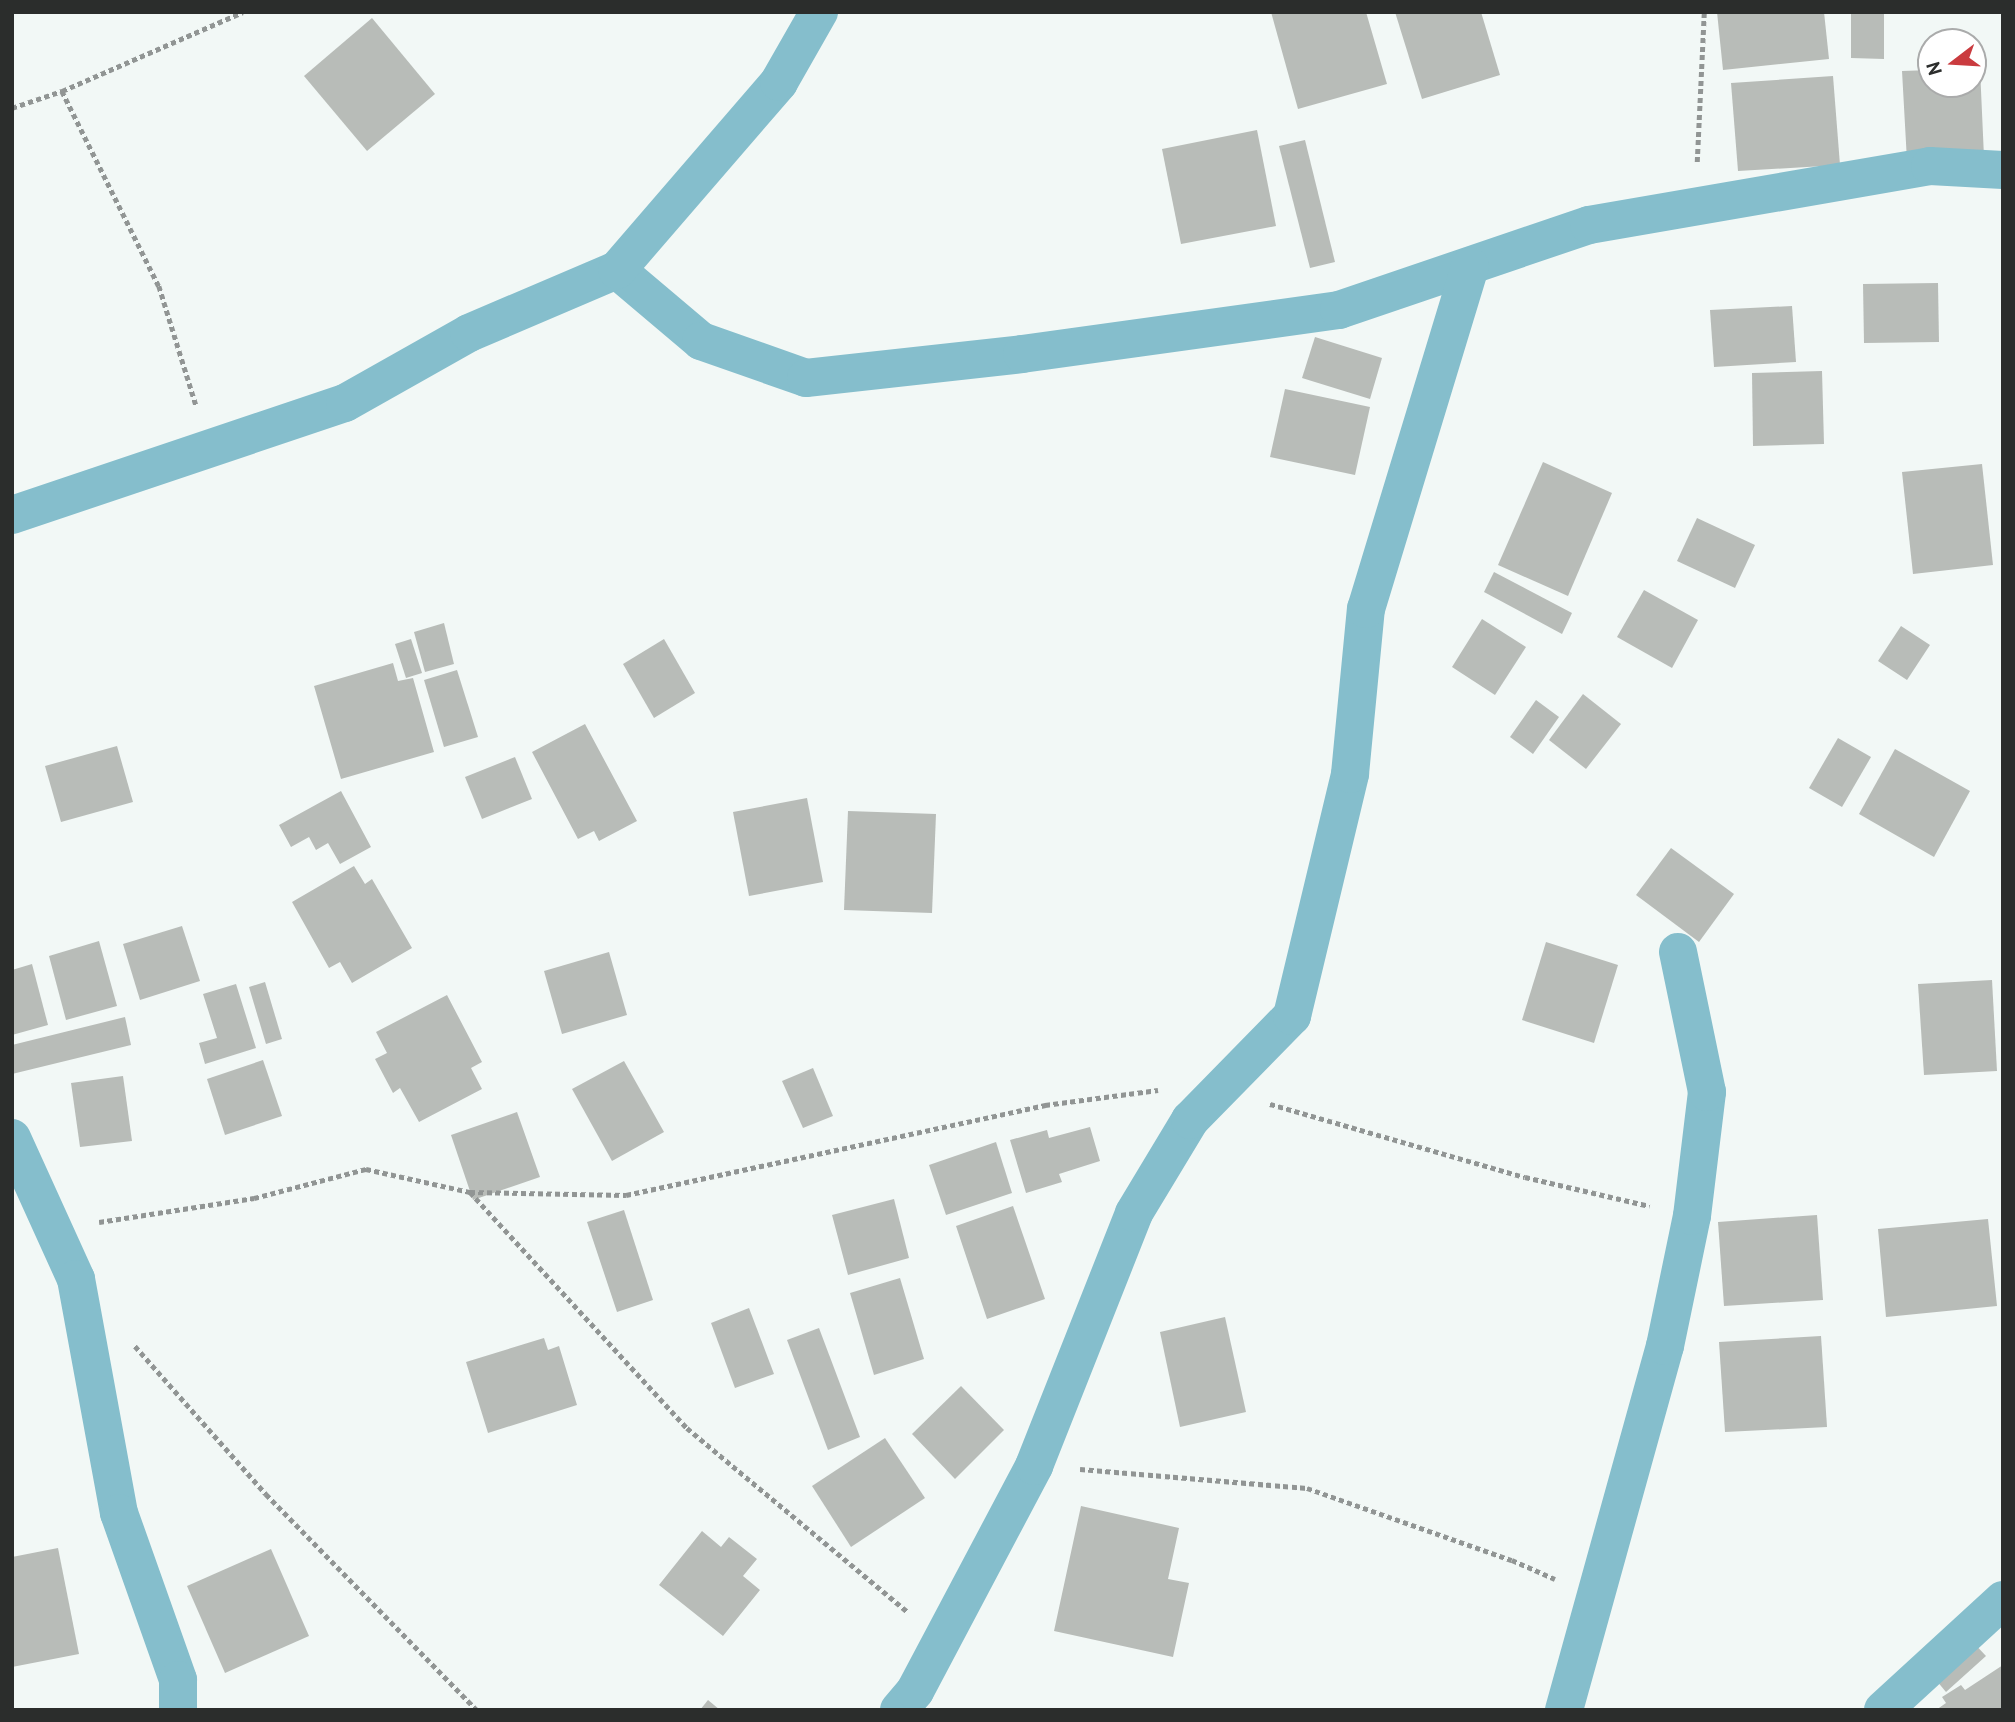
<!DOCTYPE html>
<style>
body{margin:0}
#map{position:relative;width:2015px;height:1722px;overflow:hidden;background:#f2f8f6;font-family:"PT Sans",sans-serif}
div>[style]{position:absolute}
.building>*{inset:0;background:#b8bcb8}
.path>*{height:4.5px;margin-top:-2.25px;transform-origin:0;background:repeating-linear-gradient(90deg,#919594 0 5px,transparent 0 8.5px)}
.minor>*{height:38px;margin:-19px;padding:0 19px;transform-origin:19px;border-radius:19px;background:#85becc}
span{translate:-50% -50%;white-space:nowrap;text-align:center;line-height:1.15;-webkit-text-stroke:7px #fff;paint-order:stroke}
.frame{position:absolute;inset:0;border:14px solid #2b2d2c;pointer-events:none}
.north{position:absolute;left:1917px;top:28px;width:70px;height:70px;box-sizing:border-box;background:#fff;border:2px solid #aaabab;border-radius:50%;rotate:253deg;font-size:19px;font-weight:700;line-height:28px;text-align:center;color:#2b2d2c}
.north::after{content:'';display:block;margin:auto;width:24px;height:32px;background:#ca3b3f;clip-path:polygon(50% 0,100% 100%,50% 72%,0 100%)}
</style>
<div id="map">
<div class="building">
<i style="clip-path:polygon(1271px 12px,1366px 12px,1387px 84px,1298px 109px)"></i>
<i style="clip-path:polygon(1395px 12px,1481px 12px,1500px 75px,1422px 99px)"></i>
<i style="clip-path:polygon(1717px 12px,1824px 12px,1829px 59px,1723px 70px)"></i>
<i style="clip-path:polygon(1851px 12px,1884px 12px,1884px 59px,1851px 58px)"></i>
<i style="clip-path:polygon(372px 18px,435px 94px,367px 151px,304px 76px)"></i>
<i style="clip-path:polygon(1973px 68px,1980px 68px,1984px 157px,1907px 161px,1902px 71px,1931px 70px,1931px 84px,1973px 84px)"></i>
<i style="clip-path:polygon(1833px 76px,1840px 165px,1738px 171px,1731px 83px)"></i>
<i style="clip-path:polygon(1257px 130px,1276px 226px,1181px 244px,1162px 149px)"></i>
<i style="clip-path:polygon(1305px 140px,1335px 262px,1310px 268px,1279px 146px)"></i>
<i style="clip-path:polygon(1938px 283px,1939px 342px,1864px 343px,1863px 284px)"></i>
<i style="clip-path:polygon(1792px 306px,1796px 362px,1714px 367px,1710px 310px)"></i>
<i style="clip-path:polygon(1315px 337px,1382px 358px,1370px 399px,1302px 378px)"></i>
<i style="clip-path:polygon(1822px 371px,1824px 444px,1753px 446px,1752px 373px)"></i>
<i style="clip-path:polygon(1285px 389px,1370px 407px,1355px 475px,1270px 457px)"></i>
<i style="clip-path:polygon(1543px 462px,1612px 493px,1568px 596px,1498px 565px)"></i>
<i style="clip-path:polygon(1982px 464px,1993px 565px,1913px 574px,1902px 472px)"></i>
<i style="clip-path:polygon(1697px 518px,1755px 545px,1735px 588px,1677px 561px)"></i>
<i style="clip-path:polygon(1494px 572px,1572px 613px,1562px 634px,1484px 592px)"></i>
<i style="clip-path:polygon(1644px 590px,1698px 620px,1672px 668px,1617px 637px)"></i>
<i style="clip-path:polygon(1482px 619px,1526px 647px,1495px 695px,1452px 667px)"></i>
<i style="clip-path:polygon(444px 623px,454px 664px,425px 672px,414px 632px)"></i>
<i style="clip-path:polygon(1901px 626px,1930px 645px,1907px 680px,1878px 661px)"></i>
<i style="clip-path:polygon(411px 639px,422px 673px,406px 678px,395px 644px)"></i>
<i style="clip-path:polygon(664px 639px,695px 693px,654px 718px,623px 664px)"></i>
<i style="clip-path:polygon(393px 663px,398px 681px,413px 678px,434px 752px,341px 779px,314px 686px)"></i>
<i style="clip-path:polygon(457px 670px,478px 737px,444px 747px,424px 680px)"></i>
<i style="clip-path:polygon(1583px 694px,1621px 724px,1586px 769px,1549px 740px)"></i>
<i style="clip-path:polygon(1536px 700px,1559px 717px,1533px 754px,1510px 737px)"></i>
<i style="clip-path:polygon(585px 724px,637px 821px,599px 841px,594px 831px,578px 839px,532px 752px)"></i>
<i style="clip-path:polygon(1838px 738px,1871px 757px,1842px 807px,1809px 788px)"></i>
<i style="clip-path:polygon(117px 746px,133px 802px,61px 822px,45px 766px)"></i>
<i style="clip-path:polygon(1895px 749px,1970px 791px,1934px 857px,1859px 814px)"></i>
<i style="clip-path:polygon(515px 757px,532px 799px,482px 819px,465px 777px)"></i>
<i style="clip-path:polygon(341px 791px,371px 847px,340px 864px,328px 843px,316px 850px,309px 837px,291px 847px,279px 825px)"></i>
<i style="clip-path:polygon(807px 798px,823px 882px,749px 896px,733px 812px)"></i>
<i style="clip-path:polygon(848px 811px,936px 814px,932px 913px,844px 910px)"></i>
<i style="clip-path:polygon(1671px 848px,1734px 894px,1699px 942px,1636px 895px)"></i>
<i style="clip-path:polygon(354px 866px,365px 884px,372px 879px,412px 948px,352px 983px,340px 962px,329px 968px,292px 902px)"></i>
<i style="clip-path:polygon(182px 926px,200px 981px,140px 1000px,123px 944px)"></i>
<i style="clip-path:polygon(99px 941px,117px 1006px,66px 1020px,49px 956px)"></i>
<i style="clip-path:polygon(1546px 942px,1618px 965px,1594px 1043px,1522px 1020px)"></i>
<i style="clip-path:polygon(609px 952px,627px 1015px,562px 1034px,544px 971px)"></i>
<i style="clip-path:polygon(32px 964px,48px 1025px,12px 1035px,12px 970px)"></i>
<i style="clip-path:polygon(1992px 980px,1997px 1071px,1924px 1075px,1918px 984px)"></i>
<i style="clip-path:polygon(265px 982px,282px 1039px,266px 1044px,249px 987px)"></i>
<i style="clip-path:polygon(236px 984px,256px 1048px,205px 1064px,199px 1043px,217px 1038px,203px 994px)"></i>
<i style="clip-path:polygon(447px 995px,482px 1062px,471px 1068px,482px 1089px,419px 1122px,400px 1088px,393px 1093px,375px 1059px,387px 1053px,376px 1032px)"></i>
<i style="clip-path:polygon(125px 1017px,131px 1045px,12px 1074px,12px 1045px)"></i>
<i style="clip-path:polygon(263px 1060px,282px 1116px,225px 1135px,207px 1079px)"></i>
<i style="clip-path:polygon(624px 1061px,664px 1132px,612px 1161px,572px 1089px)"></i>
<i style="clip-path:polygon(813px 1068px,833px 1116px,803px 1128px,782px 1081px)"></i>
<i style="clip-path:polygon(123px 1076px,132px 1141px,80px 1147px,71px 1083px)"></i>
<i style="clip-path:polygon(517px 1112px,540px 1177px,473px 1200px,451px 1135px)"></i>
<i style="clip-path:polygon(1090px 1127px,1100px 1161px,1059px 1174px,1062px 1182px,1026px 1193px,1010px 1140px,1047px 1130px,1049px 1138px)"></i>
<i style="clip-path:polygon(996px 1142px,1012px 1193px,946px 1215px,929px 1165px)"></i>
<i style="clip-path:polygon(894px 1199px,909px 1258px,848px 1275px,832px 1215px)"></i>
<i style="clip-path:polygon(1013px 1206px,1045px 1299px,987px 1319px,956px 1226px)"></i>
<i style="clip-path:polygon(624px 1210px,653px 1300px,617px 1312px,587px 1222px)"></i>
<i style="clip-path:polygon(1817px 1215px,1823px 1300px,1724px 1306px,1718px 1222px)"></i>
<i style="clip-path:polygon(1988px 1219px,1997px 1306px,1886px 1317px,1878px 1229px)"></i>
<i style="clip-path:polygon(900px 1278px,924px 1359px,874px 1375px,850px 1293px)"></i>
<i style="clip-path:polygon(749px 1308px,774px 1374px,735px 1388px,711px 1323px)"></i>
<i style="clip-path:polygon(1225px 1317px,1246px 1412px,1180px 1427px,1160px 1332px)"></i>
<i style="clip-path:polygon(819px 1328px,860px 1437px,828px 1450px,787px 1340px)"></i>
<i style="clip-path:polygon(1821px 1336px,1827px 1427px,1725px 1432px,1719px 1342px)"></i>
<i style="clip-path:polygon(544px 1338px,548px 1350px,559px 1346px,577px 1405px,488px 1433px,466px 1362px)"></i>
<i style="clip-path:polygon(961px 1386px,1004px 1430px,955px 1479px,912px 1434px)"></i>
<i style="clip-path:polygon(885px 1438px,925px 1498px,851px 1547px,812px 1486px)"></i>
<i style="clip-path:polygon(1081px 1506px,1179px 1528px,1168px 1579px,1189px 1583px,1173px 1657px,1054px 1631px)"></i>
<i style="clip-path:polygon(702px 1531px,721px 1547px,729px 1537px,757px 1559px,743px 1576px,760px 1590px,723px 1636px,659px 1585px)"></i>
<i style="clip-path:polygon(58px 1548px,79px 1654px,12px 1667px,12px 1557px)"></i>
<i style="clip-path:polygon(271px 1549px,309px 1636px,225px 1673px,187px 1586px)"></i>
<i style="clip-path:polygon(1970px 1639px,1986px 1656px,1946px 1692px,1931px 1674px)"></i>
<i style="clip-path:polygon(2003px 1665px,2003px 1710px,1936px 1710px,1946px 1703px,1942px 1697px,1961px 1685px,1965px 1690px)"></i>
<i style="clip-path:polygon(708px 1700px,720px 1710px,700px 1710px)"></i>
</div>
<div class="path">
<i style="left:62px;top:91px;width:197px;rotate:-23.6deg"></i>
<i style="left:12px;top:108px;width:53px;rotate:-18.8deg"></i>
<i style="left:62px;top:91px;width:218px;rotate:63.6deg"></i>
<i style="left:159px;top:286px;width:125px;rotate:72.7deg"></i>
<i style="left:1697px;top:162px;width:150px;rotate:-87.3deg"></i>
<i style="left:1270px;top:1104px;width:265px;rotate:16deg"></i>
<i style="left:1525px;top:1177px;width:128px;rotate:13.1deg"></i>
<i style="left:470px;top:1192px;width:156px;rotate:1.1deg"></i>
<i style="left:626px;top:1195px;width:429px;rotate:-12.1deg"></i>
<i style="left:1045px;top:1105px;width:114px;rotate:-7.6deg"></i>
<i style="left:99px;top:1222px;width:157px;rotate:-8.8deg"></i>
<i style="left:254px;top:1198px;width:116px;rotate:-14.5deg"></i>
<i style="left:366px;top:1169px;width:107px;rotate:12.5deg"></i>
<i style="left:470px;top:1192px;width:321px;rotate:47.4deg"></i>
<i style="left:687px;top:1428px;width:286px;rotate:39.8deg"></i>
<i style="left:135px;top:1346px;width:198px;rotate:48.5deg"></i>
<i style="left:266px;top:1494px;width:302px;rotate:45.7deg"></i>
<i style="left:1080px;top:1469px;width:228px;rotate:4.8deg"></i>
<i style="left:1307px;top:1488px;width:217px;rotate:19.4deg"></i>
<i style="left:1512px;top:1560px;width:47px;rotate:23.8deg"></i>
</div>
<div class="minor">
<i style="left:617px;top:270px;width:110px;rotate:40.2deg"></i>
<i style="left:701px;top:341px;width:111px;rotate:19.4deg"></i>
<i style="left:806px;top:378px;width:217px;rotate:-6.3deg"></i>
<i style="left:1022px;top:354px;width:320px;rotate:-7.9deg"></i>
<i style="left:1339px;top:310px;width:264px;rotate:-18.8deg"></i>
<i style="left:1589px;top:225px;width:346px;rotate:-9.8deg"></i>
<i style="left:1930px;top:166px;width:73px;rotate:3.1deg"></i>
<i style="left:12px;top:515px;width:351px;rotate:-18.6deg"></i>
<i style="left:345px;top:403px;width:142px;rotate:-29.4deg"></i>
<i style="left:469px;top:333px;width:161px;rotate:-23.1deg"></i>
<i style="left:617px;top:270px;width:248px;rotate:-49.2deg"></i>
<i style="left:779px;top:82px;width:81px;rotate:-60.3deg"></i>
<i style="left:12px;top:1138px;width:155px;rotate:65.6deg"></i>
<i style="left:76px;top:1279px;width:238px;rotate:79.6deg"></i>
<i style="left:119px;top:1513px;width:177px;rotate:70.5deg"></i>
<i style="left:178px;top:1680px;width:30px;rotate:90deg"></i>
<i style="left:899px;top:1710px;width:25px;rotate:-50deg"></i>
<i style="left:915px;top:1691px;width:255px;rotate:-62.1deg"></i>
<i style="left:1034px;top:1466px;width:272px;rotate:-68.4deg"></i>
<i style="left:1134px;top:1213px;width:109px;rotate:-58.9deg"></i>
<i style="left:1190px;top:1120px;width:146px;rotate:-45.6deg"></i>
<i style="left:1292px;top:1016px;width:249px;rotate:-76.5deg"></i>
<i style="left:1350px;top:774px;width:166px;rotate:-84.5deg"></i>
<i style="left:1366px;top:609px;width:358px;rotate:-73.1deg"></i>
<i style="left:1564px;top:1710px;width:378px;rotate:-74.5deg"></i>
<i style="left:1665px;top:1346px;width:133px;rotate:-78.3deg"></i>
<i style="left:1692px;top:1216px;width:125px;rotate:-83.1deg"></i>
<i style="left:1707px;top:1092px;width:143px;rotate:-101.7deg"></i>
<i style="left:1883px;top:1710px;width:163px;rotate:-42.5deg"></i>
</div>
<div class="frame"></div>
<div class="north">N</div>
</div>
